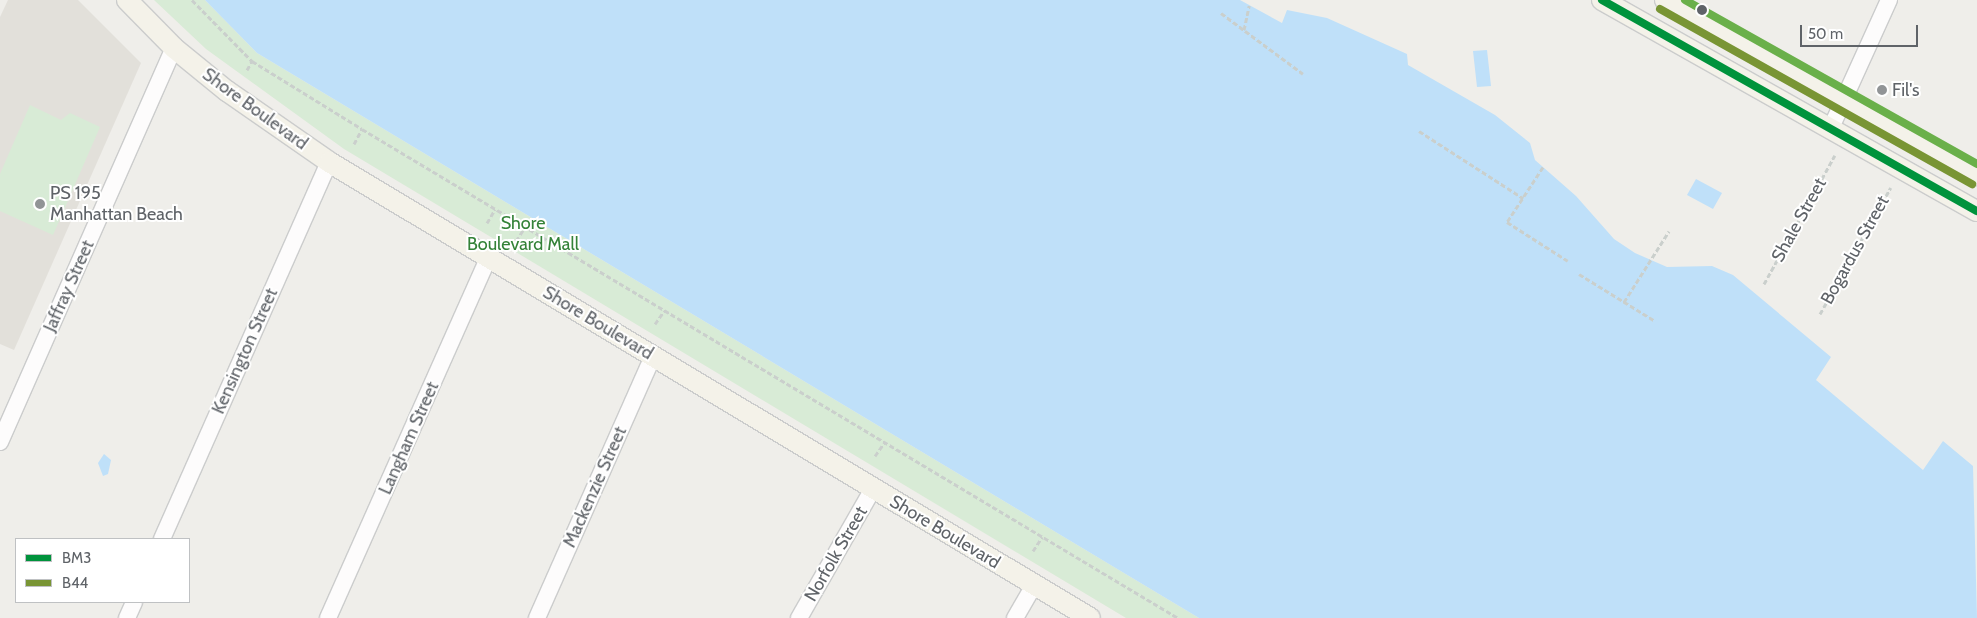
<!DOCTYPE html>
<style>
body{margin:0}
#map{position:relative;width:1977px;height:618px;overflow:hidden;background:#efeeea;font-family:Cabin,sans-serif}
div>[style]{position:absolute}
.education>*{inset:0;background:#e2e0da}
.green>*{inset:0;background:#d8ebd6}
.water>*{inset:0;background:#bfe0f9}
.path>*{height:3px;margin-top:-1.5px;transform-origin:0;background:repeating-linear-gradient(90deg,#cacfcc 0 5px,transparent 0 7.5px)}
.roads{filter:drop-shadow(1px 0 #cbcccc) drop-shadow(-1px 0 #cbcccc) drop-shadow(0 1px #cbcccc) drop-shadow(0 -1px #cbcccc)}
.minor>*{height:16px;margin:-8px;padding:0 8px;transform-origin:8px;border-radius:8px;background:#fdfcfc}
.major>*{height:20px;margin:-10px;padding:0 10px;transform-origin:10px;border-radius:10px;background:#f4f2e9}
.bus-1>*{height:8px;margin:-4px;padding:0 4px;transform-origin:4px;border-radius:4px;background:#00933c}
.bus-2>*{height:8px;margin:-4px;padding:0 4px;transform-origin:4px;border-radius:4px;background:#799534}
.bus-3>*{height:8px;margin:-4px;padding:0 4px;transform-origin:4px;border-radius:4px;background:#6ab04a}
.dots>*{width:14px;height:14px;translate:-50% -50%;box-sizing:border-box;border:2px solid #fff;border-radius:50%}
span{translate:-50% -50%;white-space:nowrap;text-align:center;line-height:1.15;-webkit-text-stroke:4px #fff;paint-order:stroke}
.poi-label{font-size:18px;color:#5f6368}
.left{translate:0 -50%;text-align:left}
.street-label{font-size:18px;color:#5f6368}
.park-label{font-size:18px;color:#348238}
.legend{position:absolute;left:15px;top:538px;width:175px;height:65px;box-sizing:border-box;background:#fff;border:1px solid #bfc1c3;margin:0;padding:6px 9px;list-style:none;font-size:15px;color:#5f6368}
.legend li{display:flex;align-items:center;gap:10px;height:25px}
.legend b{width:25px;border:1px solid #bfc1c3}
.scale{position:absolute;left:1800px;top:25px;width:118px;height:22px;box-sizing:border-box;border:2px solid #5f6368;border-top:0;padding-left:6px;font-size:15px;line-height:18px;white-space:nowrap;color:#5f6368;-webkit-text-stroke:4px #fff;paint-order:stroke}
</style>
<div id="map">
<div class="education">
<i style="clip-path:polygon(8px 0,78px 0,141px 63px,14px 350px,0 344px,0 17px)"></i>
</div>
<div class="green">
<i style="clip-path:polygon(154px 0,205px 0,257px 53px,1199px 618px,1126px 618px,344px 149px,206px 49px)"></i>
<i style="clip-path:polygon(30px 105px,61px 120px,70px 113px,100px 127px,53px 235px,0 211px,0 174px)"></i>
</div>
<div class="water">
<i style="clip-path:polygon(205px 0,1240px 0,1282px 23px,1287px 10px,1327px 18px,1407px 54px,1408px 65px,1495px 115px,1530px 143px,1535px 160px,1576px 196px,1614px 239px,1635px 253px,1667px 267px,1712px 266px,1733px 275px,1831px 357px,1816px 380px,1923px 470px,1943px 441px,1973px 466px,1977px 618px,1199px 618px,257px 53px)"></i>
<i style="clip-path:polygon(1487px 50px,1491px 86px,1477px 87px,1473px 51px)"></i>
<i style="clip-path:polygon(1696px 179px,1722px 193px,1713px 209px,1687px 195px)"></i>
<i style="clip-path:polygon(104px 454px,111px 460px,108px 474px,103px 476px,98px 463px)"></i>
</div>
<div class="path">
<i style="left:192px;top:0;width:86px;rotate:45.5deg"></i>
<i style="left:252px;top:61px;width:129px;rotate:31.7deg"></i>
<i style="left:362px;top:129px;width:951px;rotate:30.93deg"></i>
<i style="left:1221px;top:13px;width:102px;rotate:36.6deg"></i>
<i style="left:1244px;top:30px;width:25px;rotate:-78deg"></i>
<i style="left:247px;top:70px;width:10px;rotate:-61deg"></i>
<i style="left:1419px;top:131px;width:124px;rotate:32.8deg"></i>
<i style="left:354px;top:144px;width:17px;rotate:-62deg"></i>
<i style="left:1543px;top:167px;width:66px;rotate:123.2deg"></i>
<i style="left:1507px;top:222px;width:72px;rotate:32.6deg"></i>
<i style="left:487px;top:223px;width:16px;rotate:-60deg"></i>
<i style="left:516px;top:241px;width:17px;rotate:-57deg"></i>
<i style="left:1579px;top:274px;width:89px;rotate:31.7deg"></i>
<i style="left:1764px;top:284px;width:147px;rotate:-61.2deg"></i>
<i style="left:1624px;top:302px;width:84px;rotate:-57.6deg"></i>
<i style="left:1820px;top:314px;width:145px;rotate:-60.8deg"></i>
<i style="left:655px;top:324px;width:16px;rotate:-55deg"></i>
<i style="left:875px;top:456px;width:16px;rotate:-55deg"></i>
<i style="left:1033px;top:551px;width:17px;rotate:-57deg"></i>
</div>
<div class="roads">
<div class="minor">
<i style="left:1830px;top:130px;width:143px;rotate:-65.6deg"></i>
<i style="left:0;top:442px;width:431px;rotate:-66.2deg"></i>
<i style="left:162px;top:539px;width:412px;rotate:-66.1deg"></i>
<i style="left:127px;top:618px;width:17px;rotate:-66deg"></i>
<i style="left:328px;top:618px;width:394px;rotate:-66deg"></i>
<i style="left:537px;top:618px;width:287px;rotate:-66.1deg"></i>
<i style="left:799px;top:618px;width:149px;rotate:-60.2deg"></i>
<i style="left:1015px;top:618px;width:38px;rotate:-60deg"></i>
</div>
<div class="major">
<i style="left:127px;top:0;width:67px;rotate:45.6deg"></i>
<i style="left:174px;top:48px;width:68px;rotate:39.1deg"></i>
<i style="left:227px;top:91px;width:124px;rotate:34.8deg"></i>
<i style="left:329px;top:162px;width:887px;rotate:30.93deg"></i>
<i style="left:1602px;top:0;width:430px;rotate:29.4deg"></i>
<i style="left:1665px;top:0;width:358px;rotate:29.3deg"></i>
</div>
</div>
<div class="bus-1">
<i style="left:1602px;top:0;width:430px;rotate:29.4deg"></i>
</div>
<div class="bus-2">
<i style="left:1660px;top:9px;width:358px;rotate:29.3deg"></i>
</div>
<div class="bus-3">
<i style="left:1685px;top:0;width:335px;rotate:29.3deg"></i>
</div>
<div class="dots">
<i style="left:1702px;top:10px;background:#5f6368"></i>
<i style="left:1882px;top:90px;background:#919496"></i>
<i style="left:40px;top:204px;background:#919496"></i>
</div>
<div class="poi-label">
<span class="left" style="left:1892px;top:90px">Fil's</span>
<span class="left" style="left:50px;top:204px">PS 195<br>Manhattan Beach</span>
</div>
<div class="street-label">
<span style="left:255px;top:109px;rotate:36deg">Shore Boulevard</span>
<span style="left:1799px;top:220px;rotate:-61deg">Shale Street</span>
<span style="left:1855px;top:250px;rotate:-61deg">Bogardus Street</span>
<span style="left:69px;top:286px;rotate:-66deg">Jaffray Street</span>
<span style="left:598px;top:323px;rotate:31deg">Shore Boulevard</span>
<span style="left:245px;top:351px;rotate:-66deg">Kensington Street</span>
<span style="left:409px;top:438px;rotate:-66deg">Langham Street</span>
<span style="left:595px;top:487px;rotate:-66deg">Mackenzie Street</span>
<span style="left:945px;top:532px;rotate:31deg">Shore Boulevard</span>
<span style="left:836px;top:554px;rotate:-60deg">Norfolk Street</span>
</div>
<div class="park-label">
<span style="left:523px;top:234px">Shore<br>Boulevard Mall</span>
</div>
<ul class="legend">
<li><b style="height:6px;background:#00933c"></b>BM3</li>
<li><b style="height:6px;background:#799534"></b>B44</li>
</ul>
<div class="scale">50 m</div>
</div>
